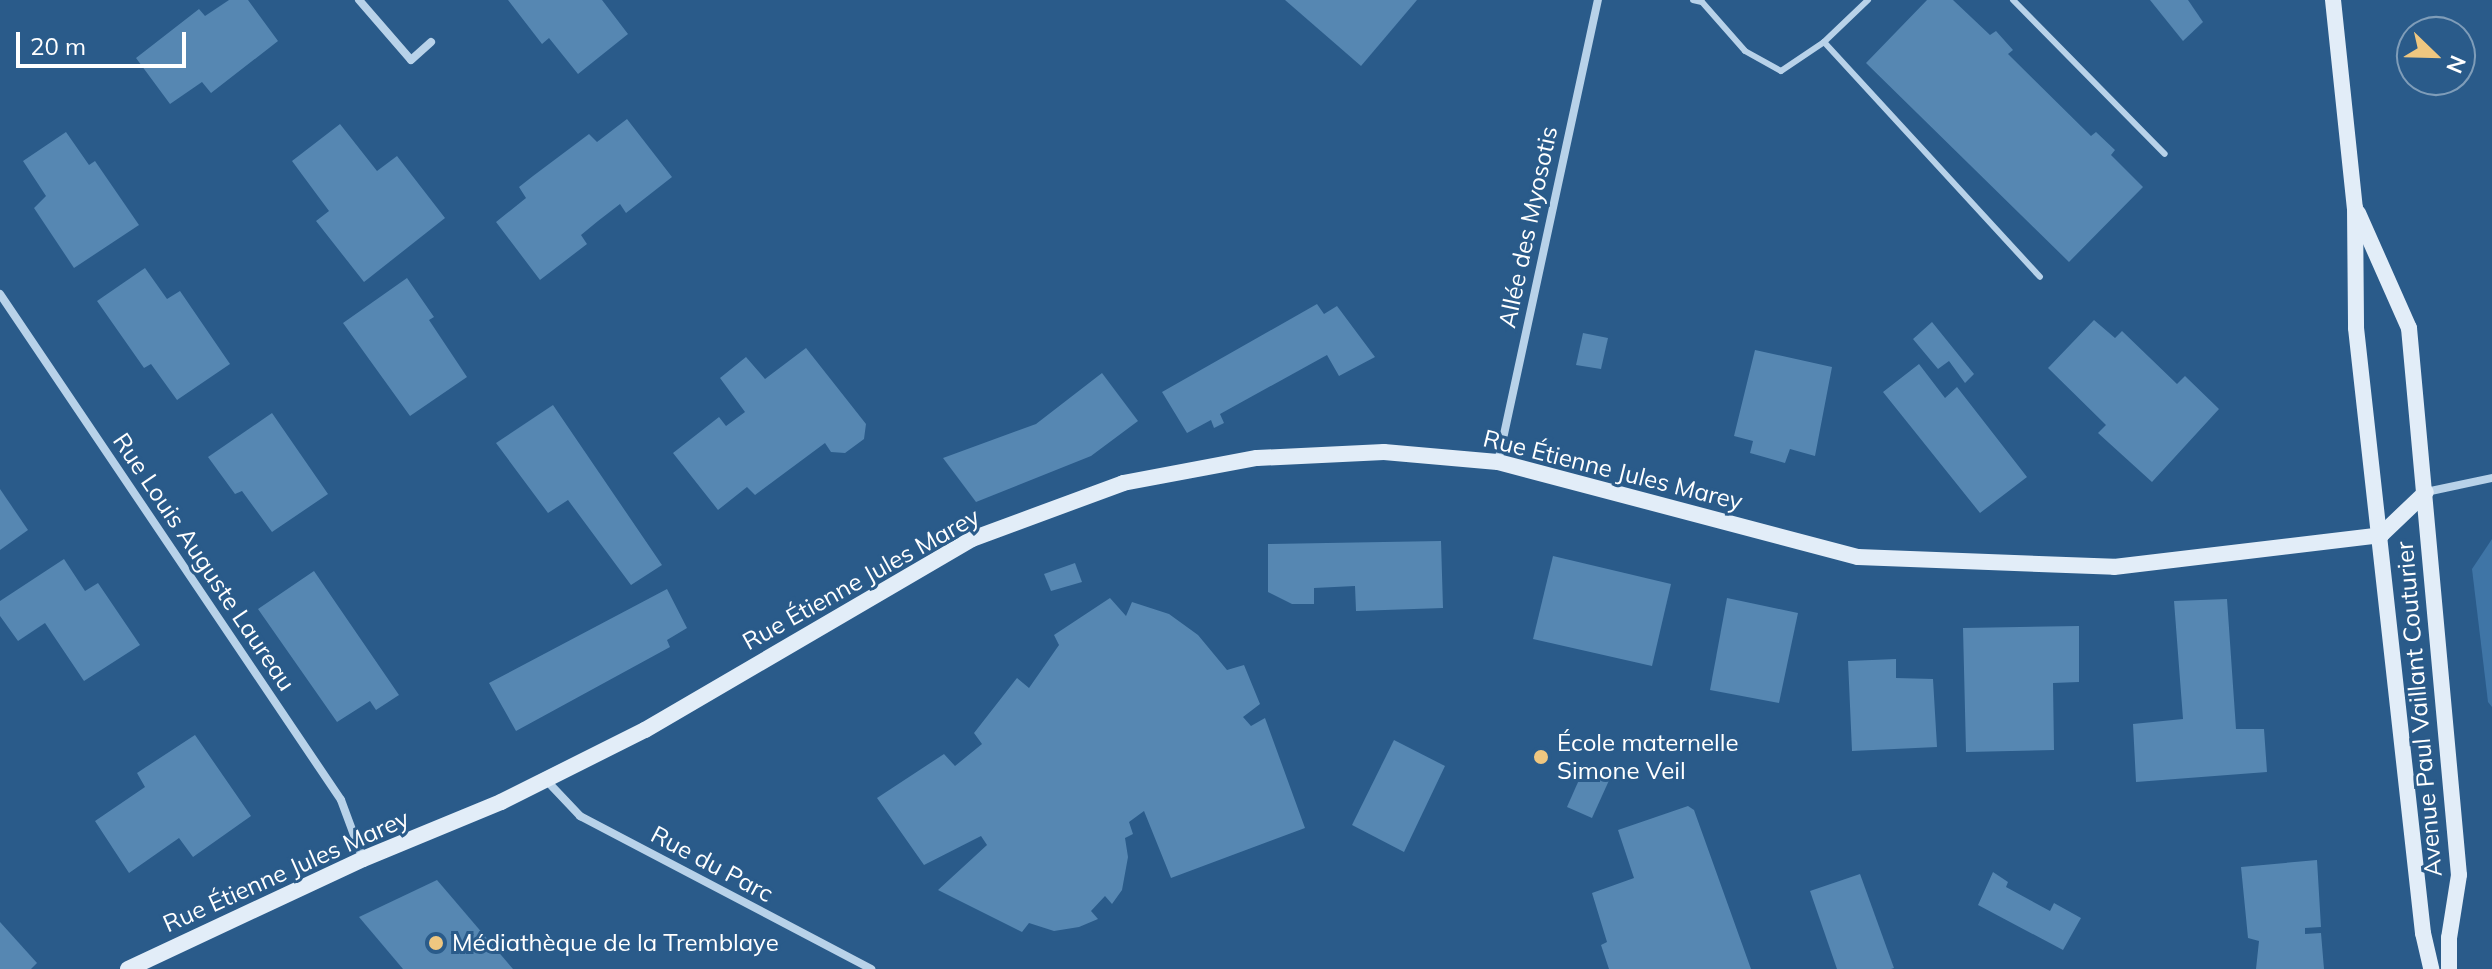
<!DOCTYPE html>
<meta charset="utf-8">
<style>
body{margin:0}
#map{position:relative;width:2492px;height:969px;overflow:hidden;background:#2a5b8a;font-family:Mulish,sans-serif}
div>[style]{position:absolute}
.green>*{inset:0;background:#3f75a6}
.building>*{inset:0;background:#5687b2}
.lane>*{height:6px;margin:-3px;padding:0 3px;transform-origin:3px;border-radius:3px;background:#b8d2e9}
.street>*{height:8px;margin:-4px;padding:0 4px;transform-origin:4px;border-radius:4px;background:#b8d2e9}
.secondary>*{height:16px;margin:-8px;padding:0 8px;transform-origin:8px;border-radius:8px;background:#e2edf8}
.dots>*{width:22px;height:22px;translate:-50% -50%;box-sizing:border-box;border:4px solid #2a5b8a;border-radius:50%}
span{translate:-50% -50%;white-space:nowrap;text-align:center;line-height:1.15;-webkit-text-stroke:6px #2a5b8a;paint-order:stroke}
.street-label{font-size:24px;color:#fff}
.poi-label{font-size:24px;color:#fff}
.left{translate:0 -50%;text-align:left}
.north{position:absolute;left:2396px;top:16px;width:80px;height:80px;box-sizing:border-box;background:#2a5b8a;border:2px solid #7f9db9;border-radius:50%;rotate:113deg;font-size:22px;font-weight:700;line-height:32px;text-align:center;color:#fff}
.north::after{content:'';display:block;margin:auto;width:28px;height:36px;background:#efc780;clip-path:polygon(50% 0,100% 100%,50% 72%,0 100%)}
.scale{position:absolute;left:16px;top:32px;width:170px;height:36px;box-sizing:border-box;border:4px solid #fff;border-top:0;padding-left:10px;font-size:24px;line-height:28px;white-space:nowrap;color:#fff;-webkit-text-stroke:6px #2a5b8a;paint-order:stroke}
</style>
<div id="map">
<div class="green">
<i style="clip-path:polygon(2492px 539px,2492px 707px,2488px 702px,2472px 569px)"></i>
</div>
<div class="building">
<i style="clip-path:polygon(229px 0,248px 0,278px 41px,211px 93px,202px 82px,170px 104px,136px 58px,199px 9px,205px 16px)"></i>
<i style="clip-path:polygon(508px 0,602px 0,628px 34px,578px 74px,549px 38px,542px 44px)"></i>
<i style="clip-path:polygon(1285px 0,1417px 0,1361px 66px)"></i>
<i style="clip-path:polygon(1927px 0,1953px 0,1990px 35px,1996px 31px,2013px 50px,2008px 54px,2091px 136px,2096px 132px,2115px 150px,2111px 155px,2143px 187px,2069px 262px,1866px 63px)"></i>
<i style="clip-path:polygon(2150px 0,2188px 0,2203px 22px,2183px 41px)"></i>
<i style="clip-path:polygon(627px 119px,672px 177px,626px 213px,620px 204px,598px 221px,581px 235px,587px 244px,540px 280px,496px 222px,526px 198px,519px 187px,533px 176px,589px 134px,597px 142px)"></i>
<i style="clip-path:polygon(340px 124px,377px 171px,397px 156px,445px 218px,364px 282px,316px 221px,329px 211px,292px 161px)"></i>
<i style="clip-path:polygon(66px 132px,89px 165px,95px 161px,139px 225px,74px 268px,34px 208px,46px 196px,23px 161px)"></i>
<i style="clip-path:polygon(145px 268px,167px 299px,180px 291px,230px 364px,177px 400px,151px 364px,144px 368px,97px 301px)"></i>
<i style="clip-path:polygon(407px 278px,434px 317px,429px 320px,467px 377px,410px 416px,343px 323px)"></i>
<i style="clip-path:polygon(1317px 304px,1324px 314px,1337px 306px,1375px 357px,1339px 376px,1327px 355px,1220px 414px,1224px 423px,1214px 428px,1211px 420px,1187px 433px,1162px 392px)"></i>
<i style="clip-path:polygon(2094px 320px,2115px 338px,2122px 331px,2177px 384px,2185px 376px,2219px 409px,2152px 482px,2098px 433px,2106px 425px,2048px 368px)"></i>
<i style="clip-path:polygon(1932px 322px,1974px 374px,1965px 383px,1949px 361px,1938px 369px,1913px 339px)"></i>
<i style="clip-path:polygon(1583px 333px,1608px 338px,1601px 369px,1576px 365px)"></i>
<i style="clip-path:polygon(806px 348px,866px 424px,864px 439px,845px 453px,831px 452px,825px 443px,755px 495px,747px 487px,718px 510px,673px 453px,719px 417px,726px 426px,745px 412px,720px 378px,746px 357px,765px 379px)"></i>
<i style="clip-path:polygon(1755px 350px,1832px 367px,1815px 456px,1790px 449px,1785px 463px,1750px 453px,1753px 441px,1734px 436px)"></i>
<i style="clip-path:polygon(1919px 364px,1945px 398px,1957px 387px,2027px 477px,1980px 513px,1883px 392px)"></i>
<i style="clip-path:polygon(1102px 373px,1138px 421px,1091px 456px,976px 502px,943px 458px,1036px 424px)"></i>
<i style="clip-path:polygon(553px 405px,662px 565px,631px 585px,568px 500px,548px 513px,496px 443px)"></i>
<i style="clip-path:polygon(272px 413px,328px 494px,272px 532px,242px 491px,235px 494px,208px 457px)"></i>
<i style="clip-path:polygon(0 489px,28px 530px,0 550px)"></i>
<i style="clip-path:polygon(1441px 541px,1443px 608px,1356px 611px,1355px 586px,1314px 588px,1314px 604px,1292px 604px,1268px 592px,1268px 544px)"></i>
<i style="clip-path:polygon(1553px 556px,1671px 584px,1652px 666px,1533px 639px)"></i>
<i style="clip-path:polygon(64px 559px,85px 591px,98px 583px,140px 645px,84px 681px,45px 623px,18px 641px,0 616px,0 601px)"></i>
<i style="clip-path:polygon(1075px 563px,1082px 582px,1051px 591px,1044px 574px)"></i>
<i style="clip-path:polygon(314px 571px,399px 695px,376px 710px,370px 701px,337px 722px,258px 609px)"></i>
<i style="clip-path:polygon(667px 589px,687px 628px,667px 640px,670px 647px,516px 731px,489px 683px)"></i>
<i style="clip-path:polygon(1110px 598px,1126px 616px,1132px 602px,1169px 614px,1198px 635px,1227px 670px,1244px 665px,1260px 704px,1243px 717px,1251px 726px,1265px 718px,1305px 828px,1171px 878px,1144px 811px,1129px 822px,1133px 834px,1125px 838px,1128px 857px,1122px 890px,1112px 904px,1105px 896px,1091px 911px,1098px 919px,1079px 927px,1054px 931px,1029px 923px,1022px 932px,938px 890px,987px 845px,981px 836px,924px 865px,877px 798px,944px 754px,955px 766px,982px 744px,974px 733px,1017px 678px,1029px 688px,1059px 645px,1054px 635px)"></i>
<i style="clip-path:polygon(1727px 598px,1798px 613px,1779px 703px,1710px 690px)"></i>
<i style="clip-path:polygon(2227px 599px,2236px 729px,2264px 729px,2267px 772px,2136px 782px,2133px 724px,2183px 719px,2174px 601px)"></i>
<i style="clip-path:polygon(2079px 626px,2079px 682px,2053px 683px,2054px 750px,1966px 752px,1963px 628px)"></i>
<i style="clip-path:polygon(1896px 659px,1896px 678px,1933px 679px,1937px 747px,1852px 751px,1848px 661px)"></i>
<i style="clip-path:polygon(195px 735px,251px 816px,193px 857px,179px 838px,129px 873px,95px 821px,145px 787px,137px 773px)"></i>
<i style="clip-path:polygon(1394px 740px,1445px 766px,1404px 852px,1352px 825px)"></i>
<i style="clip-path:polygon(1586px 764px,1611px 776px,1592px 818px,1567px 807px)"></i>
<i style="clip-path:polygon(1688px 806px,1694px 810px,1751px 969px,1609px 969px,1601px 945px,1607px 942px,1592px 893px,1634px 878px,1618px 830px)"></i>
<i style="clip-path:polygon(2317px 860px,2321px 927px,2305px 928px,2305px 934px,2321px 933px,2324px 969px,2256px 969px,2259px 941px,2248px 938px,2241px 867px)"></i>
<i style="clip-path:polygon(1993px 872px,2008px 882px,2006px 887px,2050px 911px,2054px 903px,2081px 918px,2063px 950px,1978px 905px)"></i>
<i style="clip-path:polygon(1860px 874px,1894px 968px,1891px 969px,1837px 969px,1810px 891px)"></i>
<i style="clip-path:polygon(437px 880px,513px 969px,403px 969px,359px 917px)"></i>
<i style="clip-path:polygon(0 922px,37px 963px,31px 969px,0 969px)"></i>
</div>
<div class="lane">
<i style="left:1693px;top:0;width:9px;rotate:13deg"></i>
<i style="left:1702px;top:2px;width:65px;rotate:48.7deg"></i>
<i style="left:1745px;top:51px;width:41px;rotate:29.1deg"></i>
<i style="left:1781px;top:71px;width:52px;rotate:-34deg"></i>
<i style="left:1824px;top:42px;width:61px;rotate:-43.7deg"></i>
<i style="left:2013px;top:0;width:216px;rotate:45.4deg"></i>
<i style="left:1824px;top:42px;width:319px;rotate:47.4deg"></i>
</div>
<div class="street">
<i style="left:359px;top:0;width:79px;rotate:49.1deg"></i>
<i style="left:411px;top:60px;width:27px;rotate:-42deg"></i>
<i style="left:0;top:294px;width:610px;rotate:56.02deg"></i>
<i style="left:341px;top:800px;width:63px;rotate:69.6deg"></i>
<i style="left:1498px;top:462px;width:473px;rotate:-77.8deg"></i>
<i style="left:2426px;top:492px;width:67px;rotate:-12deg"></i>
<i style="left:546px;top:780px;width:50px;rotate:46.6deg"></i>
<i style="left:580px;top:816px;width:329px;rotate:27.7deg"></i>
</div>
<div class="secondary">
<i style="left:2333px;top:0;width:209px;rotate:84deg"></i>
<i style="left:2355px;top:208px;width:120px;rotate:89.5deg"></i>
<i style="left:2356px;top:328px;width:609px;rotate:83.68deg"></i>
<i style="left:2423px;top:933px;width:37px;rotate:77deg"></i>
<i style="left:2358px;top:213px;width:126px;rotate:66.1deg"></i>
<i style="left:2409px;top:328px;width:549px;rotate:84.78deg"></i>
<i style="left:2459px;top:875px;width:64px;rotate:99deg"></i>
<i style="left:2449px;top:938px;width:31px;rotate:90deg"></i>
<i style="left:2381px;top:535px;width:62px;rotate:-43.7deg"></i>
<i style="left:128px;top:969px;width:259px;rotate:-25.1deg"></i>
<i style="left:363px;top:859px;width:149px;rotate:-22.4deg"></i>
<i style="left:501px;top:802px;width:161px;rotate:-26.6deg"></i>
<i style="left:645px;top:730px;width:379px;rotate:-30.3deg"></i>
<i style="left:972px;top:539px;width:161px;rotate:-20.3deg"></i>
<i style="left:1123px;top:483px;width:136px;rotate:-10.6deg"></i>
<i style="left:1257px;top:458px;width:127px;rotate:-2.7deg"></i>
<i style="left:1384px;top:452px;width:114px;rotate:5deg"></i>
<i style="left:1498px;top:462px;width:372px;rotate:14.8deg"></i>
<i style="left:1858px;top:557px;width:256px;rotate:2.2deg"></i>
<i style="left:2114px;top:567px;width:269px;rotate:-6.8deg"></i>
</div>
<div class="dots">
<i style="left:1541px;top:757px;background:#efc780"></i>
<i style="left:436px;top:943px;background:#efc780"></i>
</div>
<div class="street-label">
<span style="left:1528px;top:227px;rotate:-78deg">Allée des Myosotis</span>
<span style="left:1613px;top:470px;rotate:14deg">Rue Étienne Jules Marey</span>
<span style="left:204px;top:562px;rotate:56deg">Rue Louis Auguste Laureau</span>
<span style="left:861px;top:579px;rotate:-29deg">Rue Étienne Jules Marey</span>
<span style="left:2419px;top:709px;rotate:-95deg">Avenue Paul Vaillant Couturier</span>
<span style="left:712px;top:864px;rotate:28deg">Rue du Parc</span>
<span style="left:286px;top:871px;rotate:-24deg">Rue Étienne Jules Marey</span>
</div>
<div class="poi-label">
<span class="left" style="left:1557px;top:757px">École maternelle<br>Simone Veil</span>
<span class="left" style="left:452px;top:943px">Médiathèque de la Tremblaye</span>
</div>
<div class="north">N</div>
<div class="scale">20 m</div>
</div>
